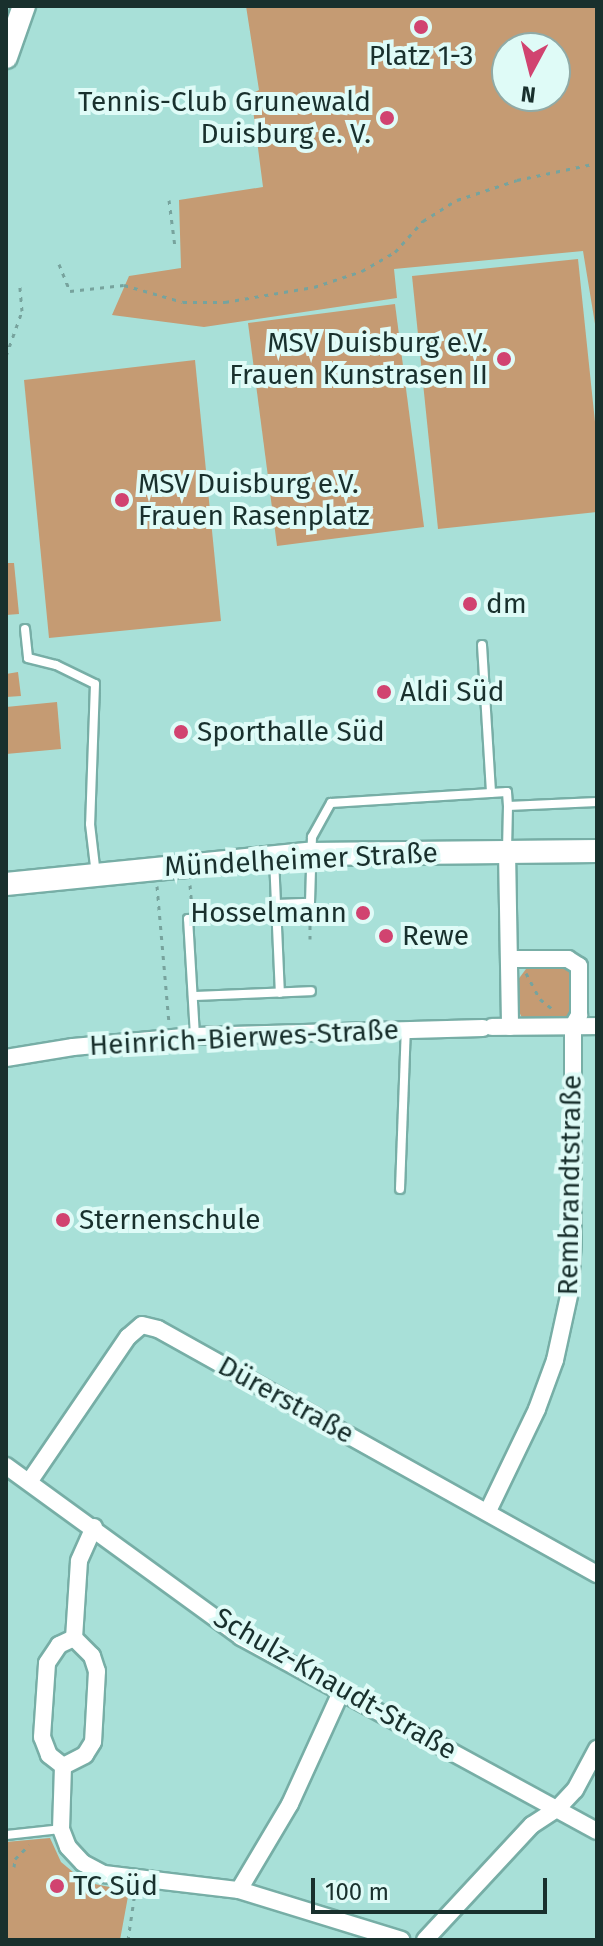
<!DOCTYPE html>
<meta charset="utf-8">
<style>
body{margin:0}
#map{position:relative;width:603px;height:1946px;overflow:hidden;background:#a8e0d8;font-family:"Fira Sans",sans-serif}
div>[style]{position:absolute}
.green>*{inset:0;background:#c59b73}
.path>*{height:3px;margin-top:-1.5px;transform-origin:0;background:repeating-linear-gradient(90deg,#77a39d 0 4px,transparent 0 10px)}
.roads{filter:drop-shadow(2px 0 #77aea6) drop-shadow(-2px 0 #77aea6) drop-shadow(0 2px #77aea6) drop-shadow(0 -2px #77aea6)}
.lane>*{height:8px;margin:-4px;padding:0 4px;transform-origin:4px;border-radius:4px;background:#fff}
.street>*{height:16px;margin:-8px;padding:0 8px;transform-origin:8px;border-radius:8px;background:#fff}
.secondary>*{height:22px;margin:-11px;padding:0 11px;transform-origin:11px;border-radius:11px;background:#fff}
.dots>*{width:22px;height:22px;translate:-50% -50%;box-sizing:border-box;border:4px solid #dffbf7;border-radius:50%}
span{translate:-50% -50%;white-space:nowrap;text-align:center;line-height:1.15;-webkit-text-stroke:8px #dffbf7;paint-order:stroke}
.poi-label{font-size:28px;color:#19302d}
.right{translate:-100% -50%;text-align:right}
.left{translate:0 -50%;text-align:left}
.street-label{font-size:28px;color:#19302d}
.frame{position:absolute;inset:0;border:8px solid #19302d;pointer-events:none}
.north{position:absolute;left:491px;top:32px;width:80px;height:80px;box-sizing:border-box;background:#dffbf7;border:2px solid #90aaa6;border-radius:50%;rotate:187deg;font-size:22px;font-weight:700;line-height:32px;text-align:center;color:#19302d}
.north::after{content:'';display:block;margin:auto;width:28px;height:36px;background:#d14370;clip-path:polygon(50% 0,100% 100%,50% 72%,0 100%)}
.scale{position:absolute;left:311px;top:1878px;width:236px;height:36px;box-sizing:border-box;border:4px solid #19302d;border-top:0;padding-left:10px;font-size:24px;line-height:28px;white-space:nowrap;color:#19302d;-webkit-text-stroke:6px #dffbf7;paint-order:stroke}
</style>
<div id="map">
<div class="green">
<i style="clip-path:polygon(evenodd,246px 6px,597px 6px,597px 336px,583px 251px,394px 269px,397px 298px,204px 327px,112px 315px,129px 276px,181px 268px,179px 200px,263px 187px,251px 94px,259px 90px,246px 6px,555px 48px,555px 96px,507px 96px,507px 48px,555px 48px)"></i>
<i style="clip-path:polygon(578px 259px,597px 441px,597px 512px,438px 529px,412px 276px)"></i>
<i style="clip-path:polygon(395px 304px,424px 527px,277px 546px,248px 323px)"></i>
<i style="clip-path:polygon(195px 360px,221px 621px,49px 638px,24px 380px)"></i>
<i style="clip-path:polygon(6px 563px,14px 563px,19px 614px,6px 615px)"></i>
<i style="clip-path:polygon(18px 672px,21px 696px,6px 697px,6px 674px)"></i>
<i style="clip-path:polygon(57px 702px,61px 749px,6px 754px,6px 707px)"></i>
<i style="clip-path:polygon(533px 966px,565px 967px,571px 971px,573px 1011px,570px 1017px,529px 1022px,522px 1018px,517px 1007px,517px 981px,526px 969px)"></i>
<i style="clip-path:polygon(50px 1838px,61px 1862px,85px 1882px,129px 1891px,120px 1940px,6px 1940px,6px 1842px)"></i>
</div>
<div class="path">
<i style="left:169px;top:200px;width:47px;rotate:82.7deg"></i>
<i style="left:59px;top:264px;width:29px;rotate:68deg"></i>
<i style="left:70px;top:291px;width:54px;rotate:-6.3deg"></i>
<i style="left:124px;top:285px;width:61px;rotate:16.1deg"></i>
<i style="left:183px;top:302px;width:42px"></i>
<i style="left:225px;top:302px;width:90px;rotate:-9.6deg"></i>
<i style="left:314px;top:287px;width:51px;rotate:-18.4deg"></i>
<i style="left:362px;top:271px;width:38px;rotate:-30deg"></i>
<i style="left:395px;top:252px;width:42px;rotate:-47.9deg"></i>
<i style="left:423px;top:221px;width:40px;rotate:-32deg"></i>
<i style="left:457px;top:200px;width:63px;rotate:-18.4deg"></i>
<i style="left:517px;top:180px;width:82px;rotate:-12deg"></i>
<i style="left:6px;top:356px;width:48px;rotate:-70.4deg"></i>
<i style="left:22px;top:311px;width:25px;rotate:-95deg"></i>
<i style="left:190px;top:885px;width:24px;rotate:85deg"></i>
<i style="left:157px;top:886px;width:137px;rotate:85deg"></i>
<i style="left:310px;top:915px;width:24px;rotate:90deg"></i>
<i style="left:526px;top:973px;width:30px;rotate:62deg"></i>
<i style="left:540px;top:999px;width:19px;rotate:39deg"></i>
<i style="left:14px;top:1867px;width:8px;rotate:-83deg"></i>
<i style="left:15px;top:1859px;width:20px;rotate:-45deg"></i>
<i style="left:128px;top:1940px;width:49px;rotate:-81.7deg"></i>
</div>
<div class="roads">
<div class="lane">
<i style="left:25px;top:629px;width:29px;rotate:84deg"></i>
<i style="left:28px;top:658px;width:29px;rotate:14deg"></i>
<i style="left:56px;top:665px;width:43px;rotate:26deg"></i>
<i style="left:95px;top:684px;width:140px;rotate:92deg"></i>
<i style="left:90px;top:824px;width:51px;rotate:83.3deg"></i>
<i style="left:482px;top:645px;width:148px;rotate:86.5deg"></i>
<i style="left:507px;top:850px;width:44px;rotate:-88.7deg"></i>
<i style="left:274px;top:858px;width:135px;rotate:87.5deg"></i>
<i style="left:276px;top:904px;width:34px;rotate:-2deg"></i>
<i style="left:310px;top:903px;width:66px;rotate:-88.3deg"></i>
<i style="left:312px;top:837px;width:39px;rotate:-61deg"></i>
<i style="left:331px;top:803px;width:176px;rotate:-3.6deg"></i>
<i style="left:507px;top:792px;width:14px;rotate:86deg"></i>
<i style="left:508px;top:806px;width:89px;rotate:-2.6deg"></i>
<i style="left:193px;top:996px;width:118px;rotate:-2.4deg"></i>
<i style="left:195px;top:1036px;width:117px;rotate:-93.4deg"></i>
<i style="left:188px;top:919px;width:88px;rotate:-3.3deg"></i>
<i style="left:400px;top:1189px;width:160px;rotate:-87.9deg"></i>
<i style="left:6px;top:1835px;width:55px;rotate:-6.2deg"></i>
</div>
<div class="street">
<i style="left:507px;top:851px;width:176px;rotate:89deg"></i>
<i style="left:492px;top:1027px;width:105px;rotate:-0.5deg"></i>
<i style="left:6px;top:1058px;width:68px;rotate:-9.3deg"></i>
<i style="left:73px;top:1047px;width:122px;rotate:-5.2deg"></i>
<i style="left:195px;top:1036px;width:288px;rotate:-1.6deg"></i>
<i style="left:6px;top:1466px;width:291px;rotate:36deg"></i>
<i style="left:241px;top:1637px;width:405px;rotate:28.6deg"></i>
<i style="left:29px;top:1482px;width:176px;rotate:-55.7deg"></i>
<i style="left:128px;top:1337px;width:18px;rotate:-41deg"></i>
<i style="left:142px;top:1325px;width:16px;rotate:14deg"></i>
<i style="left:158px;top:1329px;width:503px;rotate:29.17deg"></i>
<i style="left:488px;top:1511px;width:113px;rotate:-64.3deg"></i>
<i style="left:537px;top:1409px;width:52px;rotate:-69.8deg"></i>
<i style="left:555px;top:1360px;width:71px;rotate:-77.7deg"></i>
<i style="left:570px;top:1291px;width:52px;rotate:-86.7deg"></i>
<i style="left:573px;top:1239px;width:213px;rotate:-90deg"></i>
<i style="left:573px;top:1026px;width:13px;rotate:-61deg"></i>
<i style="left:579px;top:1015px;width:49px;rotate:-90deg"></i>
<i style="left:579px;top:966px;width:13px;rotate:-148deg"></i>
<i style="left:568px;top:959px;width:59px;rotate:180deg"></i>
<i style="left:94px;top:1527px;width:37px;rotate:114deg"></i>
<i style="left:79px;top:1561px;width:77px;rotate:93.7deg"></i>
<i style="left:74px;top:1638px;width:25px;rotate:45deg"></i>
<i style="left:92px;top:1656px;width:16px;rotate:72deg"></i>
<i style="left:97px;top:1671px;width:71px;rotate:93.2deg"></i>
<i style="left:93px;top:1742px;width:15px;rotate:122deg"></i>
<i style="left:85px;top:1755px;width:25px;rotate:153deg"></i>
<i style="left:63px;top:1766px;width:63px;rotate:91.8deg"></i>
<i style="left:61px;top:1829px;width:19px;rotate:69deg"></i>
<i style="left:68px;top:1847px;width:22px;rotate:47deg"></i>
<i style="left:83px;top:1863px;width:24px;rotate:28deg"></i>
<i style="left:104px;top:1874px;width:136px;rotate:6.8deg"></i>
<i style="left:239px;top:1890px;width:170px;rotate:17.1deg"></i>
<i style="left:63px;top:1766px;width:18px;rotate:-142deg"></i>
<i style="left:49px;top:1755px;width:19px;rotate:-111deg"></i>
<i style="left:42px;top:1737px;width:74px;rotate:-86.1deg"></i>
<i style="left:47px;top:1663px;width:22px;rotate:-56deg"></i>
<i style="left:59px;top:1645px;width:17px;rotate:-25deg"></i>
<i style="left:239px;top:1890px;width:100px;rotate:-59.3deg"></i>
<i style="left:290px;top:1804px;width:125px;rotate:-65.5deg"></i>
<i style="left:425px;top:1940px;width:157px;rotate:-47.1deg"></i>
<i style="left:532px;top:1825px;width:30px;rotate:-33deg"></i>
<i style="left:557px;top:1809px;width:26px;rotate:-47deg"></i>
<i style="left:575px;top:1790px;width:47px;rotate:-61.8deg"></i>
</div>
<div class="secondary">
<i style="left:6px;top:57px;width:54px;rotate:-70.6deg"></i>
<i style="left:6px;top:884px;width:304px;rotate:-5.7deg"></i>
<i style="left:309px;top:854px;width:288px;rotate:-0.6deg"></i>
</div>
</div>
<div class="dots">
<i style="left:421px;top:27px;background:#d14370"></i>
<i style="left:387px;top:118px;background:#d14370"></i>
<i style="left:504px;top:359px;background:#d14370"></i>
<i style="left:122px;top:500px;background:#d14370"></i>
<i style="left:470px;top:604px;background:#d14370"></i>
<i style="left:384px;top:692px;background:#d14370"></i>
<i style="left:181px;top:732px;background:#d14370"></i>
<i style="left:363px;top:913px;background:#d14370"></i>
<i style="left:386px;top:936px;background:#d14370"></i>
<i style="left:63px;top:1220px;background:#d14370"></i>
<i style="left:57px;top:1886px;background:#d14370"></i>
</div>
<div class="poi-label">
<span style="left:421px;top:56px">Platz 1-3</span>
<span class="right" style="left:371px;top:118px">Tennis-Club Grunewald<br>Duisburg e. V.</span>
<span class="right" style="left:488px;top:359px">MSV Duisburg e.V.<br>Frauen Kunstrasen II</span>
<span class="left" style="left:138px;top:500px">MSV Duisburg e.V.<br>Frauen Rasenplatz</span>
<span class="left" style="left:486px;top:604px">dm</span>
<span class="left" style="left:400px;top:692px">Aldi Süd</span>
<span class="left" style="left:197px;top:732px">Sporthalle Süd</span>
<span class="right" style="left:347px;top:913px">Hosselmann</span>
<span class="left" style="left:402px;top:936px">Rewe</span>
<span class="left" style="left:79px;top:1220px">Sternenschule</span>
<span class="left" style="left:73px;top:1886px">TC Süd</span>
</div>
<div class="street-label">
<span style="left:301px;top:860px;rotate:-3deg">Mündelheimer Straße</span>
<span style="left:244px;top:1038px;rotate:-3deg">Heinrich-Bierwes-Straße</span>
<span style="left:570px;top:1185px;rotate:-89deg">Rembrandtstraße</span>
<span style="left:286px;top:1400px;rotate:29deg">Dürerstraße</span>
<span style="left:335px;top:1684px;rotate:30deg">Schulz-Knaudt-Straße</span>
</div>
<div class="frame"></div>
<div class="north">N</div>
<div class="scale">100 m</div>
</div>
